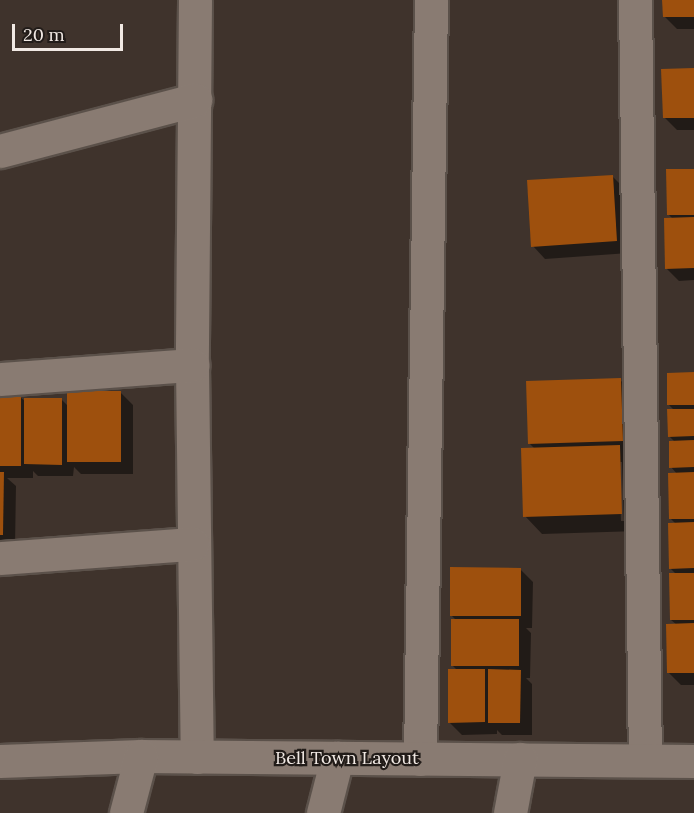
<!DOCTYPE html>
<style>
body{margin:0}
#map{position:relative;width:694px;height:813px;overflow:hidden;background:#3f332c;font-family:Lora,serif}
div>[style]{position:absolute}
.shadow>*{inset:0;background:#0007}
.building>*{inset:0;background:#9e500d}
.roads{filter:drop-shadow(2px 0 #5b514a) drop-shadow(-2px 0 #5b514a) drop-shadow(0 2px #5b514a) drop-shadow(0 -2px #5b514a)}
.minor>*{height:33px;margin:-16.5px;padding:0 16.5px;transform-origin:16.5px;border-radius:16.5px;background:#897b72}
span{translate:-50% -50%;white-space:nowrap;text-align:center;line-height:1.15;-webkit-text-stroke:4.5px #221c19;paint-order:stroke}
.street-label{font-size:18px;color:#f1e9e4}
.scale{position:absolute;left:12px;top:24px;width:111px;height:27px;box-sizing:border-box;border:3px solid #f1e9e4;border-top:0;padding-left:8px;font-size:18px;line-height:21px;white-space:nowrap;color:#f1e9e4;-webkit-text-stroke:4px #221c19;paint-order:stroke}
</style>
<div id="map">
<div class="shadow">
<i style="clip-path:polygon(664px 0,694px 0,694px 29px,677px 29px,665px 17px)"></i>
<i style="clip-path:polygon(694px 69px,694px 130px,677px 130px,665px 118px)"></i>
<i style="clip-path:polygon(694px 170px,694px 280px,679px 281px,666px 268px,673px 219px,668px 214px)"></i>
<i style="clip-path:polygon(613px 177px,625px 189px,629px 253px,545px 259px,533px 246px)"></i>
<i style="clip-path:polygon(694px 374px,694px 685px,681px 685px,669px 673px,677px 625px,671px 620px,677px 575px,670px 568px,676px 524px,670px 518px,677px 474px,671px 467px,675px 442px,669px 436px,674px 410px,669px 405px)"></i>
<i style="clip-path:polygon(evenodd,620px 380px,633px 392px,639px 531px,542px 534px,525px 516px,535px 449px,529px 443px,620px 380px,619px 462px,622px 462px,624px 521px,621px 521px,619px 462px)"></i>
<i style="clip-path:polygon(120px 392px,133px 405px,133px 474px,81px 474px,74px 467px,73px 476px,38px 476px,33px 471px,33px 478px,7px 478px,16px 486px,15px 547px,0 547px,0 397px,20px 397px,26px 402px,61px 399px,68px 406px)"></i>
<i style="clip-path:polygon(520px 569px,533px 582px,532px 628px,526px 628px,531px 633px,530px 678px,526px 678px,532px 684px,532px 735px,502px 735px,497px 730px,497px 734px,462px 735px,449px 722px,457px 670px,452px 665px,457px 621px,451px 615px)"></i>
</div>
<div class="building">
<i style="clip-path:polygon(662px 0,694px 0,694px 17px,663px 17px)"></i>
<i style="clip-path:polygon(694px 68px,694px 118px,663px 118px,661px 69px)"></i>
<i style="clip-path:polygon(666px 169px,694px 169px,694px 215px,667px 215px)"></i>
<i style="clip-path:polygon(613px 175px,617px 241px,531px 247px,527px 180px)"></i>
<i style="clip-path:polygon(694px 217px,694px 268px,665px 269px,664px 218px)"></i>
<i style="clip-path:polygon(694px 372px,694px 405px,667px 405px,667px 373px)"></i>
<i style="clip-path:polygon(621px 378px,623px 441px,528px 444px,526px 381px)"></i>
<i style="clip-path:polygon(67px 391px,121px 391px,121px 462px,67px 462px)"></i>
<i style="clip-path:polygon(0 395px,21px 395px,21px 466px,0 466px)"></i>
<i style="clip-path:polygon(24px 398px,62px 398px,62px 465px,24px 464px)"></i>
<i style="clip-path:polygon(667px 409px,694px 409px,694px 436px,668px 437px)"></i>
<i style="clip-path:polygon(694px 440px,694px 467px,669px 468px,669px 441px)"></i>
<i style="clip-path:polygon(620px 445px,622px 514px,523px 517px,521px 448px)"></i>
<i style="clip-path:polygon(0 472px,4px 472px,3px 535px,0 535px)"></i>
<i style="clip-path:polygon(694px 472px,694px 519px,669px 519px,668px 473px)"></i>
<i style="clip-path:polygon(694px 522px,694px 568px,669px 569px,668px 523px)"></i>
<i style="clip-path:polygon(450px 567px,521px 568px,521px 616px,450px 616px)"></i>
<i style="clip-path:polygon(669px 573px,694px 573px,694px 620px,670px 620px)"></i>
<i style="clip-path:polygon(451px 619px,519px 619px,519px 666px,451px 666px)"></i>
<i style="clip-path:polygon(694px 623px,694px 673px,667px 673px,666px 624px)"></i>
<i style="clip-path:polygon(448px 669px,485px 669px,485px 722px,448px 723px)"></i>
<i style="clip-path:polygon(488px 669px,521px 670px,520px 723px,488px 723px)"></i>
</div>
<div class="roads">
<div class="minor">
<i style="left:195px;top:0;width:365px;rotate:90.5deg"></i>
<i style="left:192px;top:365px;width:392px;rotate:89.3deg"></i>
<i style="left:635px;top:0;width:760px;rotate:89.25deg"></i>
<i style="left:0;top:151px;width:202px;rotate:-14.7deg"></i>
<i style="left:0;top:379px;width:193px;rotate:-4.2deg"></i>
<i style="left:0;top:558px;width:193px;rotate:-4.2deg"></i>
<i style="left:420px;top:759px;width:759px;rotate:-89.17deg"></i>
<i style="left:0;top:761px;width:141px;rotate:-2deg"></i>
<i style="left:141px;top:756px;width:553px;rotate:0.52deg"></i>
<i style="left:126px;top:813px;width:59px;rotate:-75.3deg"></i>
<i style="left:323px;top:813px;width:57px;rotate:-75.7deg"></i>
<i style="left:510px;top:813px;width:55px;rotate:-79.5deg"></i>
</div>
</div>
<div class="street-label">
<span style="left:347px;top:758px">Bell Town Layout</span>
</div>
<div class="scale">20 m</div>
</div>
